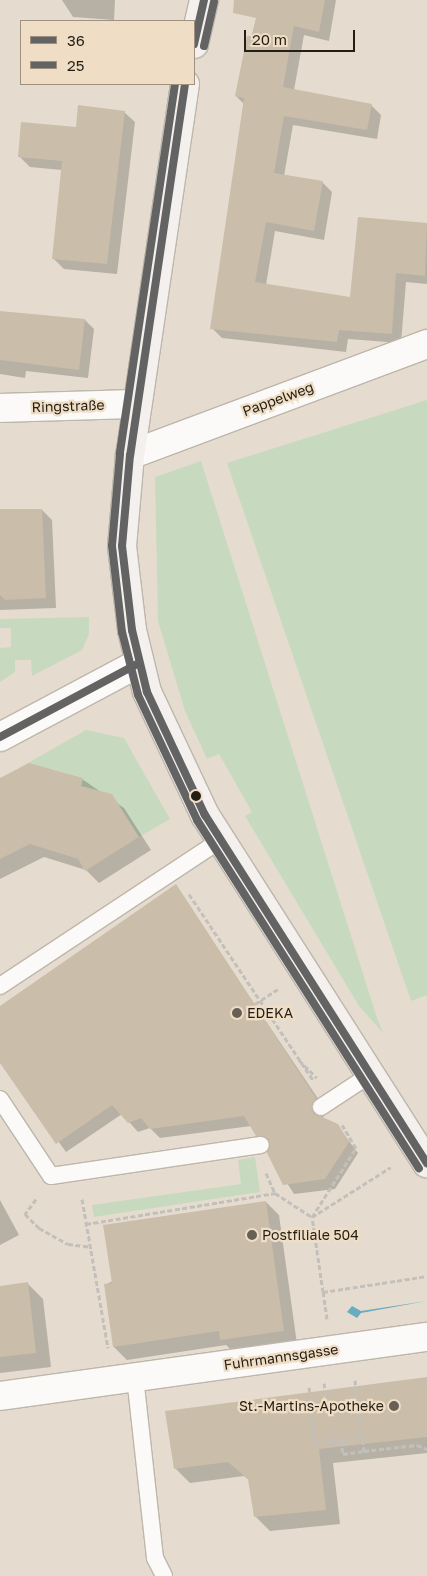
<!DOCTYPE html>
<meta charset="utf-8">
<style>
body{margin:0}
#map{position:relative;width:427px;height:1576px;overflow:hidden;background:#e5dccf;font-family:"Golos Text",sans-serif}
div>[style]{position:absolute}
.green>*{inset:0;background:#c7dac0}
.water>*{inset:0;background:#69acc0}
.shadow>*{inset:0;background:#0003}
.building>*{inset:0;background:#cabda9}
.path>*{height:3px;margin-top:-1.5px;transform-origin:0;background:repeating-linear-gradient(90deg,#c3c0bb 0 5px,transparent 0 7.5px)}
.roads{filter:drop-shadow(1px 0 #bdb6ab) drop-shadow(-1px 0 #bdb6ab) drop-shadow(0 1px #bdb6ab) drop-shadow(0 -1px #bdb6ab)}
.lane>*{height:16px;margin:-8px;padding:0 8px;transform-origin:8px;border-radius:8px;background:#fbfaf8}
.street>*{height:28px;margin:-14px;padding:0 14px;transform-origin:14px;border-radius:14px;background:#fbfaf8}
.secondary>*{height:28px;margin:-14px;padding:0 14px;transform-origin:14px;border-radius:14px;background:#f4f0ee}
.bus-1>*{height:8px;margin:-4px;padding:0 4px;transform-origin:4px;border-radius:4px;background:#646363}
.bus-2>*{height:8px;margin:-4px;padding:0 4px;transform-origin:4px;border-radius:4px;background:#646363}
.dots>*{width:14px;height:14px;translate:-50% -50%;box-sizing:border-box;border:2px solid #efdec5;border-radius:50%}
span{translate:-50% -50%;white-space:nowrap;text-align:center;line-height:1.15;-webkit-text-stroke:4.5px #efdec5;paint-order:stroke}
.street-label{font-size:14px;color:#241e14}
.poi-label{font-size:14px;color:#241e14}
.left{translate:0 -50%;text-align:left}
.right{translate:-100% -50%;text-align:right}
.legend{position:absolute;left:20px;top:20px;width:175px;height:65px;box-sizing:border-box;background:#efdec5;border:1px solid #9e917e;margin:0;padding:6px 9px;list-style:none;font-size:15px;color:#241e14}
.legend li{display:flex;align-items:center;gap:10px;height:25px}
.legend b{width:25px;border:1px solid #9e917e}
.scale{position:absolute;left:244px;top:30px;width:111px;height:22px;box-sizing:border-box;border:2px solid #241e14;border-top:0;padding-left:6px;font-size:15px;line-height:18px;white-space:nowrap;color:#241e14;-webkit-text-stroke:4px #efdec5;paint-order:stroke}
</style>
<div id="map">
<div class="green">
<i style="clip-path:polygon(427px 400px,427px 995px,411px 1001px,227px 463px)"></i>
<i style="clip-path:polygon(201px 461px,377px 1018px,383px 1033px,359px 1006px,245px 816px,252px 812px,219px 754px,207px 759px,185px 711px,158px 621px,155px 477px)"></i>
<i style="clip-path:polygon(89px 617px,89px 634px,82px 650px,32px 676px,31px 660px,15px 660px,15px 672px,0 682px,0 648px,11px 647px,11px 628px,0 628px,0 619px)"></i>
<i style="clip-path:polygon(86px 730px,124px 738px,170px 819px,139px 837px,111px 794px,81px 786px,83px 778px,51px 769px,49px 776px,19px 768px)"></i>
<i style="clip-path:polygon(255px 1157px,260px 1192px,94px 1217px,92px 1205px,241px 1184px,238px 1160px)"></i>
</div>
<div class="water">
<i style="clip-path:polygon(427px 1301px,361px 1313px,357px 1318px,347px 1312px,352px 1306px,361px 1311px)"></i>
</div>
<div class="shadow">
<i style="clip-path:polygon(62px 0,115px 0,114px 20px,73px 17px)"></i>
<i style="clip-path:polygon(261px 0,336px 0,329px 41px,304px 35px,294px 90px,371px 105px,381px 115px,377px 139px,293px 125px,284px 176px,323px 183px,332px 192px,324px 240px,275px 231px,266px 285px,351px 299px,359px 219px,427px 225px,427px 284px,406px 282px,401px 343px,348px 339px,346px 352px,222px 338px,212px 328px,245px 105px,236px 96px)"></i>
<i style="clip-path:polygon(124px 112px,135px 122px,117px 274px,64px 269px,53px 258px,62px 170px,30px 167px,20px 157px)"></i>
<i style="clip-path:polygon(0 312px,85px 320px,94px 329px,88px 378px,26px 371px,25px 378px,0 374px)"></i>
<i style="clip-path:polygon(42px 510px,52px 520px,56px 608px,0 610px,0 511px)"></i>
<i style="clip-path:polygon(82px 779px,124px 808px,151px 850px,99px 883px,86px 870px,44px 857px,0 879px,0 780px)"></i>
<i style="clip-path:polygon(175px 886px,325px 1109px,323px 1119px,337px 1125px,358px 1153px,335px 1189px,294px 1194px,251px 1126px,160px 1138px,150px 1128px,138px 1132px,122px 1114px,66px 1152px,0 1060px,0 1008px)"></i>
<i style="clip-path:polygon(0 1200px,19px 1235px,0 1245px)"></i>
<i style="clip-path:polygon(266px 1202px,279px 1215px,297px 1344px,234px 1353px,226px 1345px,127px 1360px,114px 1347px,105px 1285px)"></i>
<i style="clip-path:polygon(28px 1284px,43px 1299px,51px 1367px,0 1373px,0 1287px)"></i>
<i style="clip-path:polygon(427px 1379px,427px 1453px,333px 1463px,340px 1524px,270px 1531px,255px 1516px,250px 1481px,244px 1476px,190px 1483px,175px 1468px)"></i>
</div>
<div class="building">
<i style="clip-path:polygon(234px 0,325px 0,319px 32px,294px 26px,283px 87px,372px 104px,367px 130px,284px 116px,274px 173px,323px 181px,314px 231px,266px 222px,255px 282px,350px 297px,358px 217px,427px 223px,425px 276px,396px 273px,392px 334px,339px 330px,337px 342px,210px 329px,244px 98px,235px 96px,247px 36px,252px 36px,256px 18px,233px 13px)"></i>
<i style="clip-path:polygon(78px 105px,125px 111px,107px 264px,52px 259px,62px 161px,18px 157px,21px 122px,76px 127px)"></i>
<i style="clip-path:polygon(0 311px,85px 319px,79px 370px,0 360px)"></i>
<i style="clip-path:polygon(0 509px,42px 509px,46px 598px,5px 600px,0 595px)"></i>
<i style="clip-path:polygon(29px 763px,83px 778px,81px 786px,112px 794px,139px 837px,85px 871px,78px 859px,30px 844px,0 859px,0 778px)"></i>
<i style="clip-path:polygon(176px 884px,316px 1098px,313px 1113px,338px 1124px,349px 1142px,325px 1179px,283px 1185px,267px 1153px,269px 1139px,256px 1136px,244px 1116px,150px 1129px,141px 1118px,128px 1123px,112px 1105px,56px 1144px,0 1063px,0 1006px)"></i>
<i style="clip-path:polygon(266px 1201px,284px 1331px,220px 1340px,219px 1331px,113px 1347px,104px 1284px,112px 1283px,103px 1225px)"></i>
<i style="clip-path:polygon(28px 1282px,36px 1353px,0 1357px,0 1286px)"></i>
<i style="clip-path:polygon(427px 1377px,427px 1437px,319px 1449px,326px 1510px,254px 1517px,248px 1479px,228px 1462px,174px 1469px,165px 1411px)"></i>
</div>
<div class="path">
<i style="left:189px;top:894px;width:224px;rotate:56.3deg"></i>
<i style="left:255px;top:1004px;width:27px;rotate:-33deg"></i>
<i style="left:299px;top:1060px;width:25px;rotate:45deg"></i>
<i style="left:266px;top:1173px;width:22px;rotate:66deg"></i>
<i style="left:36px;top:1199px;width:19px;rotate:126deg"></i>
<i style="left:25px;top:1214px;width:20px;rotate:45deg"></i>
<i style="left:39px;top:1228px;width:33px;rotate:29deg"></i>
<i style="left:68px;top:1244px;width:23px;rotate:7deg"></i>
<i style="left:82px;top:1199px;width:151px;rotate:80.1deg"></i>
<i style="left:86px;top:1224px;width:192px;rotate:-9.3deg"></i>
<i style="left:275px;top:1193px;width:44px;rotate:33deg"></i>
<i style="left:312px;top:1217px;width:82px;rotate:-57.5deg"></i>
<i style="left:356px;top:1148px;width:27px;rotate:-121deg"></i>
<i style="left:323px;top:1292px;width:76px;rotate:-98.3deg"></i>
<i style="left:312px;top:1217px;width:93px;rotate:-32.3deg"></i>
<i style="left:327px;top:1319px;width:27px;rotate:-98deg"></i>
<i style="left:323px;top:1292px;width:105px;rotate:-8.7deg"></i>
<i style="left:355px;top:1380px;width:72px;rotate:82.8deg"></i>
<i style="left:364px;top:1451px;width:53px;rotate:-6.5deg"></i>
<i style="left:417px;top:1445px;width:11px;rotate:22deg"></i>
<i style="left:324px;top:1383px;width:37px;rotate:81deg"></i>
<i style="left:309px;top:1387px;width:57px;rotate:84deg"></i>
<i style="left:315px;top:1444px;width:26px;rotate:-9deg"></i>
<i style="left:341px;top:1440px;width:14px;rotate:82deg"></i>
<i style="left:343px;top:1454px;width:21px;rotate:-8deg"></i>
<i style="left:331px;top:1432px;width:9px;rotate:84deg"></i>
<i style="left:341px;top:1440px;width:22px;rotate:-8deg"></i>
</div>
<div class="roads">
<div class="lane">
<i style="left:0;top:986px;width:265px;rotate:-33.5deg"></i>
<i style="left:0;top:1099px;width:92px;rotate:56.5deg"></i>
<i style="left:51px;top:1176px;width:212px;rotate:-8.4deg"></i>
<i style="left:321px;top:1107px;width:60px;rotate:-33.4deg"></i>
<i style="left:135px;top:1377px;width:182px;rotate:83.7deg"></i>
<i style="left:155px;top:1558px;width:20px;rotate:63deg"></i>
</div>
<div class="street">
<i style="left:0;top:408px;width:136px;rotate:-1.7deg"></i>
<i style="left:130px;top:455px;width:317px;rotate:-20.5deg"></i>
<i style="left:0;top:737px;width:157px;rotate:-28deg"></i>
<i style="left:0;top:1396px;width:431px;rotate:-7.9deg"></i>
</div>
<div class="secondary">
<i style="left:194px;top:44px;width:45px;rotate:-77.2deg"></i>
<i style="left:185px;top:84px;width:375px;rotate:98.4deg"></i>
<i style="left:130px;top:455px;width:91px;rotate:95deg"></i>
<i style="left:122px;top:546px;width:85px;rotate:83.2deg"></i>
<i style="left:132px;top:630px;width:64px;rotate:76.4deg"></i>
<i style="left:147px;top:692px;width:136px;rotate:64.8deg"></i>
<i style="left:205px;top:815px;width:413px;rotate:57.5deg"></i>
</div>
</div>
<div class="bus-1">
<i style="left:194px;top:44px;width:45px;rotate:-77.2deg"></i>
<i style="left:185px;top:84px;width:375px;rotate:98.4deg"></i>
<i style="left:130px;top:455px;width:91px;rotate:95deg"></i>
<i style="left:122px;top:546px;width:85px;rotate:83.2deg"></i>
<i style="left:132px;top:630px;width:64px;rotate:76.4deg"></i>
<i style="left:147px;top:692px;width:136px;rotate:64.8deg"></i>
<i style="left:205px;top:815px;width:413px;rotate:57.5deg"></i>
<i style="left:0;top:737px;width:157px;rotate:-28deg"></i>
</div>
<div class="bus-2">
<i style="left:204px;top:46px;width:45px;rotate:-77.2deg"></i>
<i style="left:175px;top:84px;width:374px;rotate:98.5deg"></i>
<i style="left:120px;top:454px;width:92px;rotate:95deg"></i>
<i style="left:112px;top:546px;width:87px;rotate:83.4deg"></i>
<i style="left:122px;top:632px;width:65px;rotate:75.7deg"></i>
<i style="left:138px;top:695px;width:138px;rotate:64.7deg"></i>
<i style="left:197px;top:820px;width:413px;rotate:57.5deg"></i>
</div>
<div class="dots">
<i style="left:196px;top:796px;background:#241e14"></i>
<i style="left:237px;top:1013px;background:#686055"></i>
<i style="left:252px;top:1235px;background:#686055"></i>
<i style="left:394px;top:1406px;background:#686055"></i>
</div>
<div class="street-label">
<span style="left:278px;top:399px;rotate:-20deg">Pappelweg</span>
<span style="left:68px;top:406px;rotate:-2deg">Ringstraße</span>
<span style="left:281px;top:1357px;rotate:-8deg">Fuhrmannsgasse</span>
</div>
<div class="poi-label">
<span class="left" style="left:247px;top:1013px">EDEKA</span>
<span class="left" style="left:262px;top:1235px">Postfiliale 504</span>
<span class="right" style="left:384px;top:1406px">St.-Martins-Apotheke</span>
</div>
<ul class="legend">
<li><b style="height:6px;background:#646363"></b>36</li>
<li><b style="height:6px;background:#646363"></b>25</li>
</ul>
<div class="scale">20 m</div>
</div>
